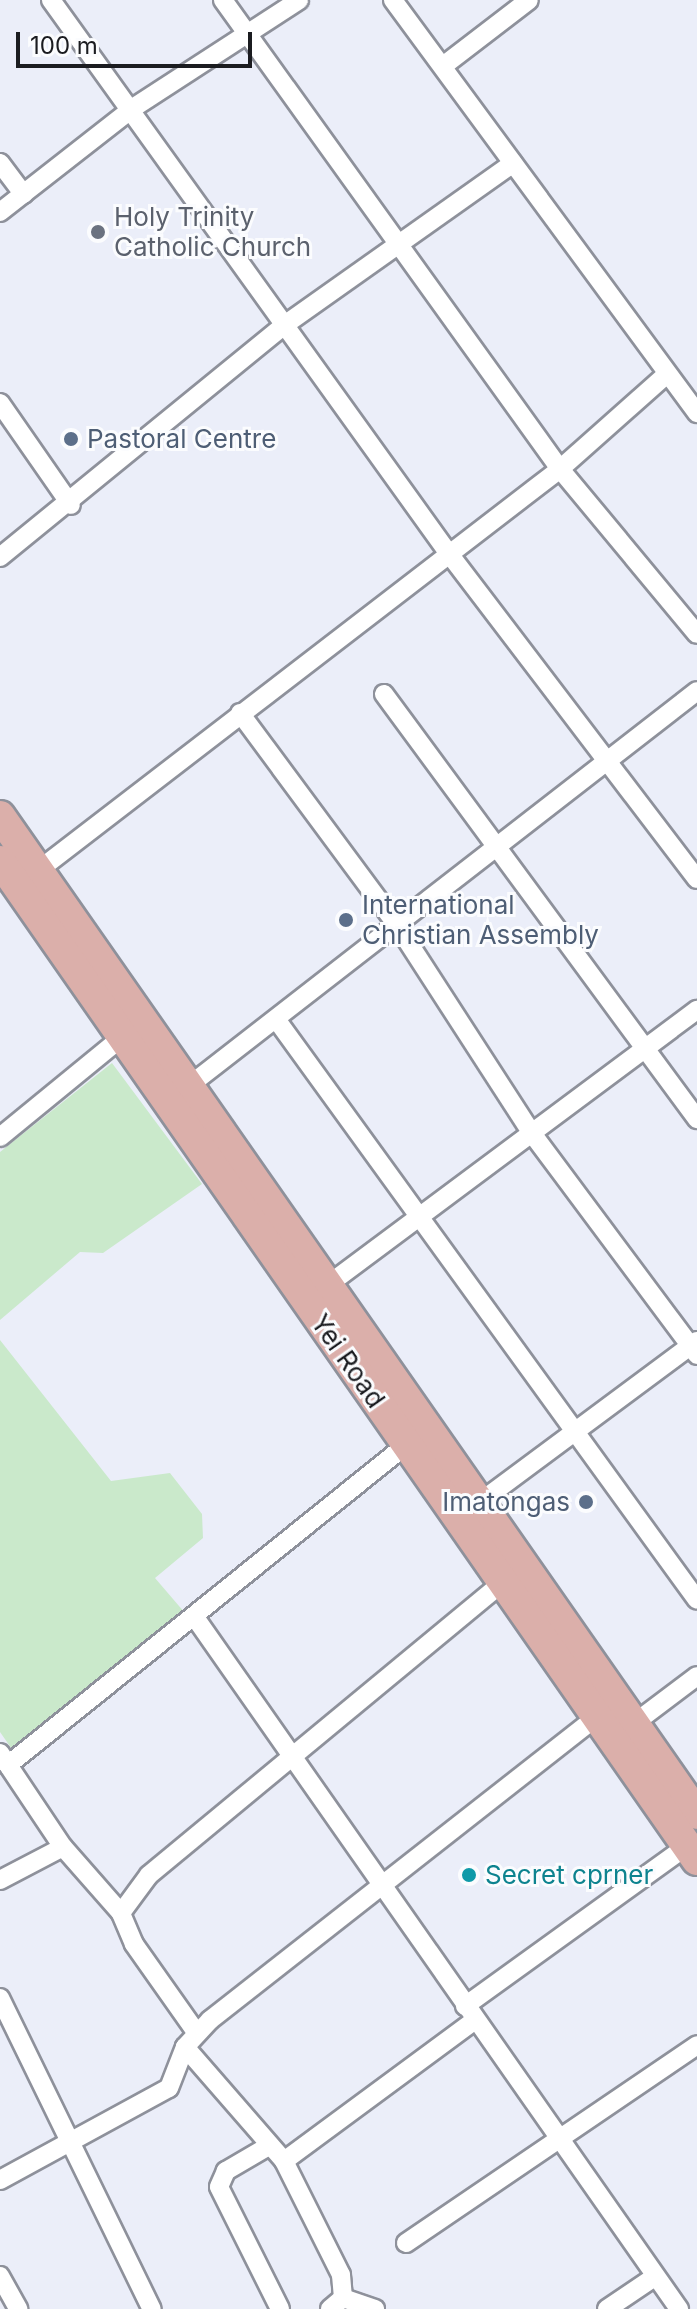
<!DOCTYPE html>
<style>
body{margin:0}
#map{position:relative;width:697px;height:2309px;overflow:hidden;background:#ebeef9;font-family:Inter,sans-serif}
div>[style]{position:absolute}
.green>*{inset:0;background:#cae9cb}
.roads{filter:drop-shadow(2px 0 #8e919b) drop-shadow(-2px 0 #8e919b) drop-shadow(0 2px #8e919b) drop-shadow(0 -2px #8e919b)}
.minor>*{height:18px;margin:-9px;padding:0 9px;transform-origin:9px;border-radius:9px;background:#fff}
.primary>*{height:30px;margin:-15px;padding:0 15px;transform-origin:15px;border-radius:15px;background:#dbafaa}
.dots>*{width:22px;height:22px;translate:-50% -50%;box-sizing:border-box;border:4px solid #fbfcfe;border-radius:50%}
span{translate:-50% -50%;white-space:nowrap;text-align:center;line-height:1.15;-webkit-text-stroke:6px #fbfcfe;paint-order:stroke}
.worship-label{font-size:26px;color:#5b616d}
.left{translate:0 -50%;text-align:left}
.service-label{font-size:26px;color:#4e5e75}
.right{translate:-100% -50%;text-align:right}
.street-label{font-size:26px;color:#1b1c20}
.culture-label{font-size:26px;color:#0d838f}
.scale{position:absolute;left:16px;top:32px;width:236px;height:36px;box-sizing:border-box;border:4px solid #1b1c20;border-top:0;padding-left:10px;font-size:24px;line-height:28px;white-space:nowrap;color:#1b1c20;-webkit-text-stroke:6px #fbfcfe;paint-order:stroke}
</style>
<div id="map">
<div class="green">
<i style="clip-path:polygon(112px 1063px,202px 1184px,103px 1253px,80px 1252px,0 1320px,0 1152px)"></i>
<i style="clip-path:polygon(0 1340px,111px 1481px,170px 1473px,202px 1514px,203px 1538px,155px 1578px,185px 1613px,14px 1752px,0 1732px)"></i>
</div>
<div class="roads">
<div class="minor">
<i style="left:51px;top:0;width:679px;rotate:54.3deg"></i>
<i style="left:447px;top:551px;width:412px;rotate:52.7deg"></i>
<i style="left:223px;top:0;width:578px;rotate:54.3deg"></i>
<i style="left:560px;top:469px;width:214px;rotate:50.3deg"></i>
<i style="left:393px;top:0;width:513px;rotate:53.64deg"></i>
<i style="left:443px;top:66px;width:108px;rotate:-37.5deg"></i>
<i style="left:0;top:163px;width:39px;rotate:53deg"></i>
<i style="left:0;top:212px;width:169px;rotate:-38deg"></i>
<i style="left:133px;top:108px;width:198px;rotate:-33deg"></i>
<i style="left:0;top:403px;width:124px;rotate:55.2deg"></i>
<i style="left:0;top:557px;width:369px;rotate:-39.2deg"></i>
<i style="left:286px;top:324px;width:278px;rotate:-35.3deg"></i>
<i style="left:384px;top:694px;width:528px;rotate:53.63deg"></i>
<i style="left:240px;top:713px;width:264px;rotate:53.5deg"></i>
<i style="left:397px;top:925px;width:247px;rotate:57.1deg"></i>
<i style="left:531px;top:1132px;width:278px;rotate:53.3deg"></i>
<i style="left:31px;top:876px;width:667px;rotate:-37.57deg"></i>
<i style="left:560px;top:469px;width:142px;rotate:-41.6deg"></i>
<i style="left:276px;top:1019px;width:717px;rotate:54.07deg"></i>
<i style="left:181px;top:1092px;width:653px;rotate:-37.85deg"></i>
<i style="left:0;top:1137px;width:158px;rotate:-39.3deg"></i>
<i style="left:321px;top:1290px;width:469px;rotate:-36.7deg"></i>
<i style="left:472px;top:1508px;width:280px;rotate:-36.6deg"></i>
<i style="left:194px;top:1616px;width:846px;rotate:55.01deg"></i>
<i style="left:628px;top:1728px;width:86px;rotate:-37deg"></i>
<i style="left:0;top:1753px;width:113px;rotate:56.2deg"></i>
<i style="left:63px;top:1847px;width:88px;rotate:48.7deg"></i>
<i style="left:8px;top:1765px;width:511px;rotate:-38.8deg"></i>
<i style="left:0;top:1880px;width:71px;rotate:-27.6deg"></i>
<i style="left:0;top:1998px;width:346px;rotate:64deg"></i>
<i style="left:465px;top:2006px;width:274px;rotate:-35.8deg"></i>
<i style="left:196px;top:2032px;width:108px;rotate:-125.2deg"></i>
<i style="left:134px;top:1944px;width:34px;rotate:-113deg"></i>
<i style="left:121px;top:1913px;width:47px;rotate:-53.6deg"></i>
<i style="left:149px;top:1875px;width:457px;rotate:-39.6deg"></i>
<i style="left:185px;top:2047px;width:151px;rotate:49deg"></i>
<i style="left:284px;top:2161px;width:127px;rotate:63.4deg"></i>
<i style="left:341px;top:2275px;width:23px;rotate:85deg"></i>
<i style="left:343px;top:2298px;width:17px;rotate:140deg"></i>
<i style="left:267px;top:2147px;width:48px;rotate:149.7deg"></i>
<i style="left:226px;top:2171px;width:17px;rotate:114deg"></i>
<i style="left:219px;top:2187px;width:136px;rotate:63.4deg"></i>
<i style="left:284px;top:2161px;width:237px;rotate:-36.4deg"></i>
<i style="left:0;top:2180px;width:192px;rotate:-28.6deg"></i>
<i style="left:169px;top:2088px;width:44px;rotate:-68.7deg"></i>
<i style="left:185px;top:2047px;width:37px;rotate:-47deg"></i>
<i style="left:210px;top:2020px;width:491px;rotate:-38.1deg"></i>
<i style="left:406px;top:2243px;width:352px;rotate:-34.2deg"></i>
<i style="left:0;top:2276px;width:38px;rotate:61deg"></i>
<i style="left:343px;top:2298px;width:34px;rotate:19deg"></i>
<i style="left:607px;top:2309px;width:55px;rotate:-34deg"></i>
</div>
<div class="primary">
<i style="left:0;top:816px;width:1217px;rotate:55.07deg"></i>
<i style="left:0;top:861px;width:1218px;rotate:55.1deg"></i>
</div>
</div>
<div class="dots">
<i style="left:98px;top:232px;background:#6b7280"></i>
<i style="left:71px;top:439px;background:#5c6f8a"></i>
<i style="left:346px;top:920px;background:#5c6f8a"></i>
<i style="left:586px;top:1502px;background:#5c6f8a"></i>
<i style="left:469px;top:1875px;background:#0f9aa8"></i>
</div>
<div class="worship-label">
<span class="left" style="left:114px;top:232px">Holy Trinity<br>Catholic Church</span>
</div>
<div class="service-label">
<span class="left" style="left:87px;top:439px">Pastoral Centre</span>
<span class="left" style="left:362px;top:920px">International<br>Christian Assembly</span>
<span class="right" style="left:570px;top:1502px">Imatongas</span>
</div>
<div class="street-label">
<span style="left:348px;top:1361px;rotate:55deg">Yei Road</span>
</div>
<div class="culture-label">
<span class="left" style="left:485px;top:1875px">Secret cprner</span>
</div>
<div class="scale">100 m</div>
</div>
